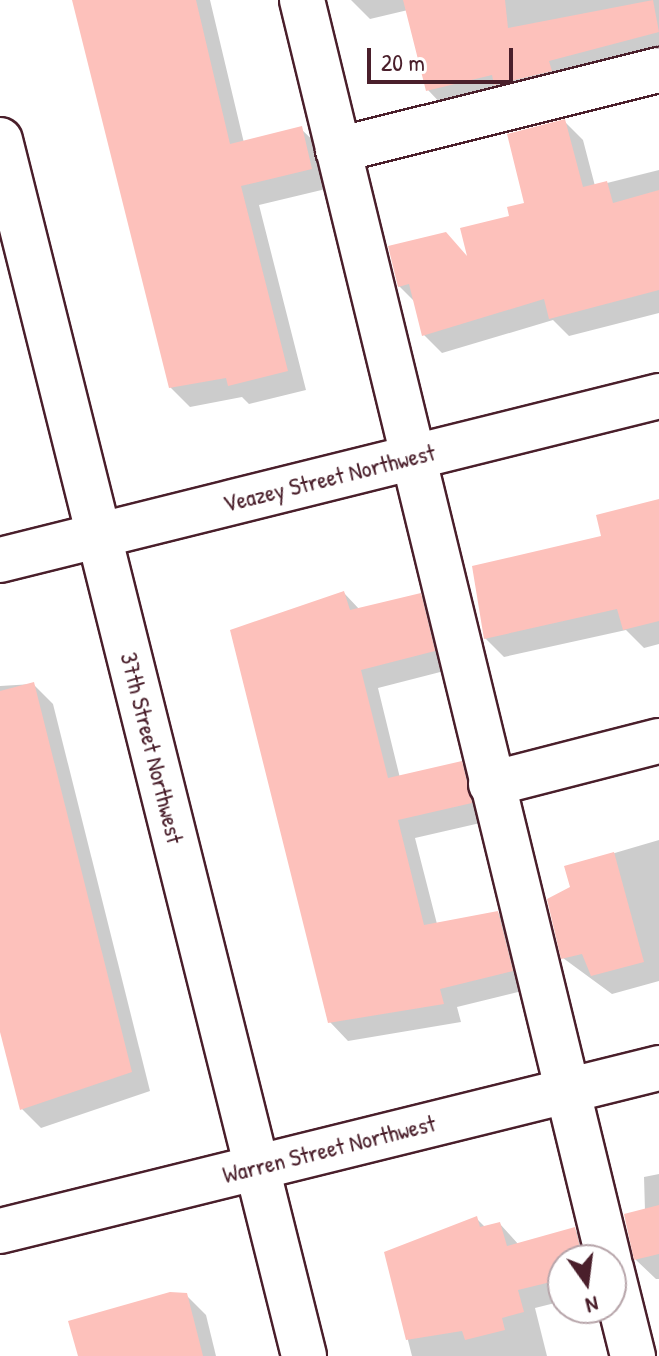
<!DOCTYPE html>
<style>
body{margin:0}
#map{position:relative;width:659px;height:1356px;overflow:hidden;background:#fff;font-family:"Patrick Hand",sans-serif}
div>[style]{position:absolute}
.shadow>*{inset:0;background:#0003}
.building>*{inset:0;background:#fdc1bb}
.roads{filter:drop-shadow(2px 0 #4a1f2b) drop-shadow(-2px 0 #4a1f2b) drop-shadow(0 2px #4a1f2b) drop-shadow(0 -2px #4a1f2b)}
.minor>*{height:44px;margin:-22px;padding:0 22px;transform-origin:22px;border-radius:22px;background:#fff}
span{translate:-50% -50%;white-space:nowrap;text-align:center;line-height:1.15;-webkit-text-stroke:7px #fff;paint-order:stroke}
.street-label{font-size:24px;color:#4a1f2b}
.north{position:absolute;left:547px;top:1244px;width:80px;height:80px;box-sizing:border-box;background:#fff;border:2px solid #b7a5aa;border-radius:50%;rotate:166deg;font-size:22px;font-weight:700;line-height:32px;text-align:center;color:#4a1f2b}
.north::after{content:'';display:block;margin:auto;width:28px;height:36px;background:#4a1f2b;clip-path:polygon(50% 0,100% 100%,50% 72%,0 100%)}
.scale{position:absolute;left:367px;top:48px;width:146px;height:36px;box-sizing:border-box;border:4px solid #4a1f2b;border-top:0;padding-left:10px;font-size:24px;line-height:28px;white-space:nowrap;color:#4a1f2b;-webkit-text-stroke:6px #fff;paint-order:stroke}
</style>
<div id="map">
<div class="shadow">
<i style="clip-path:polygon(78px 0,210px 0,244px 143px,301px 129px,321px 148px,330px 188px,259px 205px,306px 390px,249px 404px,242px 397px,190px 407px,170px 387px)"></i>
<i style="clip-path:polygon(659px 0,659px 55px,446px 109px,428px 90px,408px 10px,370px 19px,351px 0)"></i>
<i style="clip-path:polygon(564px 121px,583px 140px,595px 186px,659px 170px,659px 313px,569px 336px,553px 320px,442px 353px,424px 335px,415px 302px,399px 286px,470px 260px,526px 204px)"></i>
<i style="clip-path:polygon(659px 501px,659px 644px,644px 648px,626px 630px,504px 657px,485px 638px,474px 568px,603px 538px)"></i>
<i style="clip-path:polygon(344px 593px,360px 610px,420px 595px,438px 613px,452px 669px,378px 688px,400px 778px,461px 763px,479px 782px,489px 821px,415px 838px,437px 924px,498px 913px,516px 931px,530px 989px,457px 1007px,461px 1022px,348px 1041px,330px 1022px)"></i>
<i style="clip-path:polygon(33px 684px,53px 704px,150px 1091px,41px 1128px,21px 1108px,0 1022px,0 686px)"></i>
<i style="clip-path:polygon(659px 840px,659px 981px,612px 994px,563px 958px,573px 888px,567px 867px)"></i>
<i style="clip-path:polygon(659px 1174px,659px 1279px,656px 1279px,636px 1260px,626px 1216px,645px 1211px,644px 1177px)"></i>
<i style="clip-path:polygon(476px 1218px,486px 1228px,500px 1224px,519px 1245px,575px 1230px,593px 1248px,596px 1260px,563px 1260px,563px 1301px,535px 1308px,547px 1356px,412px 1356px,386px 1254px)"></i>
<i style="clip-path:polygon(186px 1295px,206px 1315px,216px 1356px,79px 1356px)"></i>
</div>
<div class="building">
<i style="clip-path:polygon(72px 0,196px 0,230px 144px,302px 126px,312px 169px,241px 186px,288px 371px,228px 386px,226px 378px,169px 388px)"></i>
<i style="clip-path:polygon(403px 0,505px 0,508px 28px,653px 0,659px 32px,549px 61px,552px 71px,494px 85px,492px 75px,426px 91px)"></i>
<i style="clip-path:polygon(565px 119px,583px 187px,607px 181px,613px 203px,659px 190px,659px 290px,549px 319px,544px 299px,422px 336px,409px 284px,398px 287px,388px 246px,446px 232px,467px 256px,460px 228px,509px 216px,507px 207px,524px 203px,507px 134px)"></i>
<i style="clip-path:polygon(659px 499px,659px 621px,623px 630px,617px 609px,484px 639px,472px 566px,601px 536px,596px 515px)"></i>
<i style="clip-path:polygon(344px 591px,350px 610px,421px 593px,435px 651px,361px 670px,388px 778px,462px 761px,472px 803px,398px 820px,424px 925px,498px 911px,513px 971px,440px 989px,444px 1004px,328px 1023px,230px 630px)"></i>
<i style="clip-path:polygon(34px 682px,132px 1072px,20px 1110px,0 1032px,0 691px)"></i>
<i style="clip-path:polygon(614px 852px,644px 962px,591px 976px,582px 954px,561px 959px,547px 899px,570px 887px,564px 866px)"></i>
<i style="clip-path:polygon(659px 1205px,659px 1254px,634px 1260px,624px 1214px)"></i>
<i style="clip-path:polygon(477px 1216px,480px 1227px,500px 1222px,507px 1246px,575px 1227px,583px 1260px,563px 1260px,563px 1279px,518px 1290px,524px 1312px,502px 1318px,505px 1330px,465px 1340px,462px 1331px,406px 1340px,384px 1252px)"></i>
<i style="clip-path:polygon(170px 1292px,187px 1293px,203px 1356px,78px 1356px,68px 1321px)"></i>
</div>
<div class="roads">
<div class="minor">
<i style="left:302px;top:0;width:1297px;rotate:76.31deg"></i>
<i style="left:0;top:140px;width:1253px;rotate:75.96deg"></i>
<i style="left:338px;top:150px;width:331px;rotate:-14deg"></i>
<i style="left:0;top:560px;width:679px;rotate:-13.97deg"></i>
<i style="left:491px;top:784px;width:173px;rotate:-14.4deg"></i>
<i style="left:0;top:1231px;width:679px;rotate:-13.89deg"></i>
<i style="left:611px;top:1268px;width:91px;rotate:76deg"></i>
</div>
</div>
<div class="street-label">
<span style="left:329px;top:478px;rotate:-14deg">Veazey Street Northwest</span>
<span style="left:152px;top:748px;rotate:76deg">37th Street Northwest</span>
<span style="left:329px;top:1149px;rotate:-14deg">Warren Street Northwest</span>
</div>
<div class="north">N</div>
<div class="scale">20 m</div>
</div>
